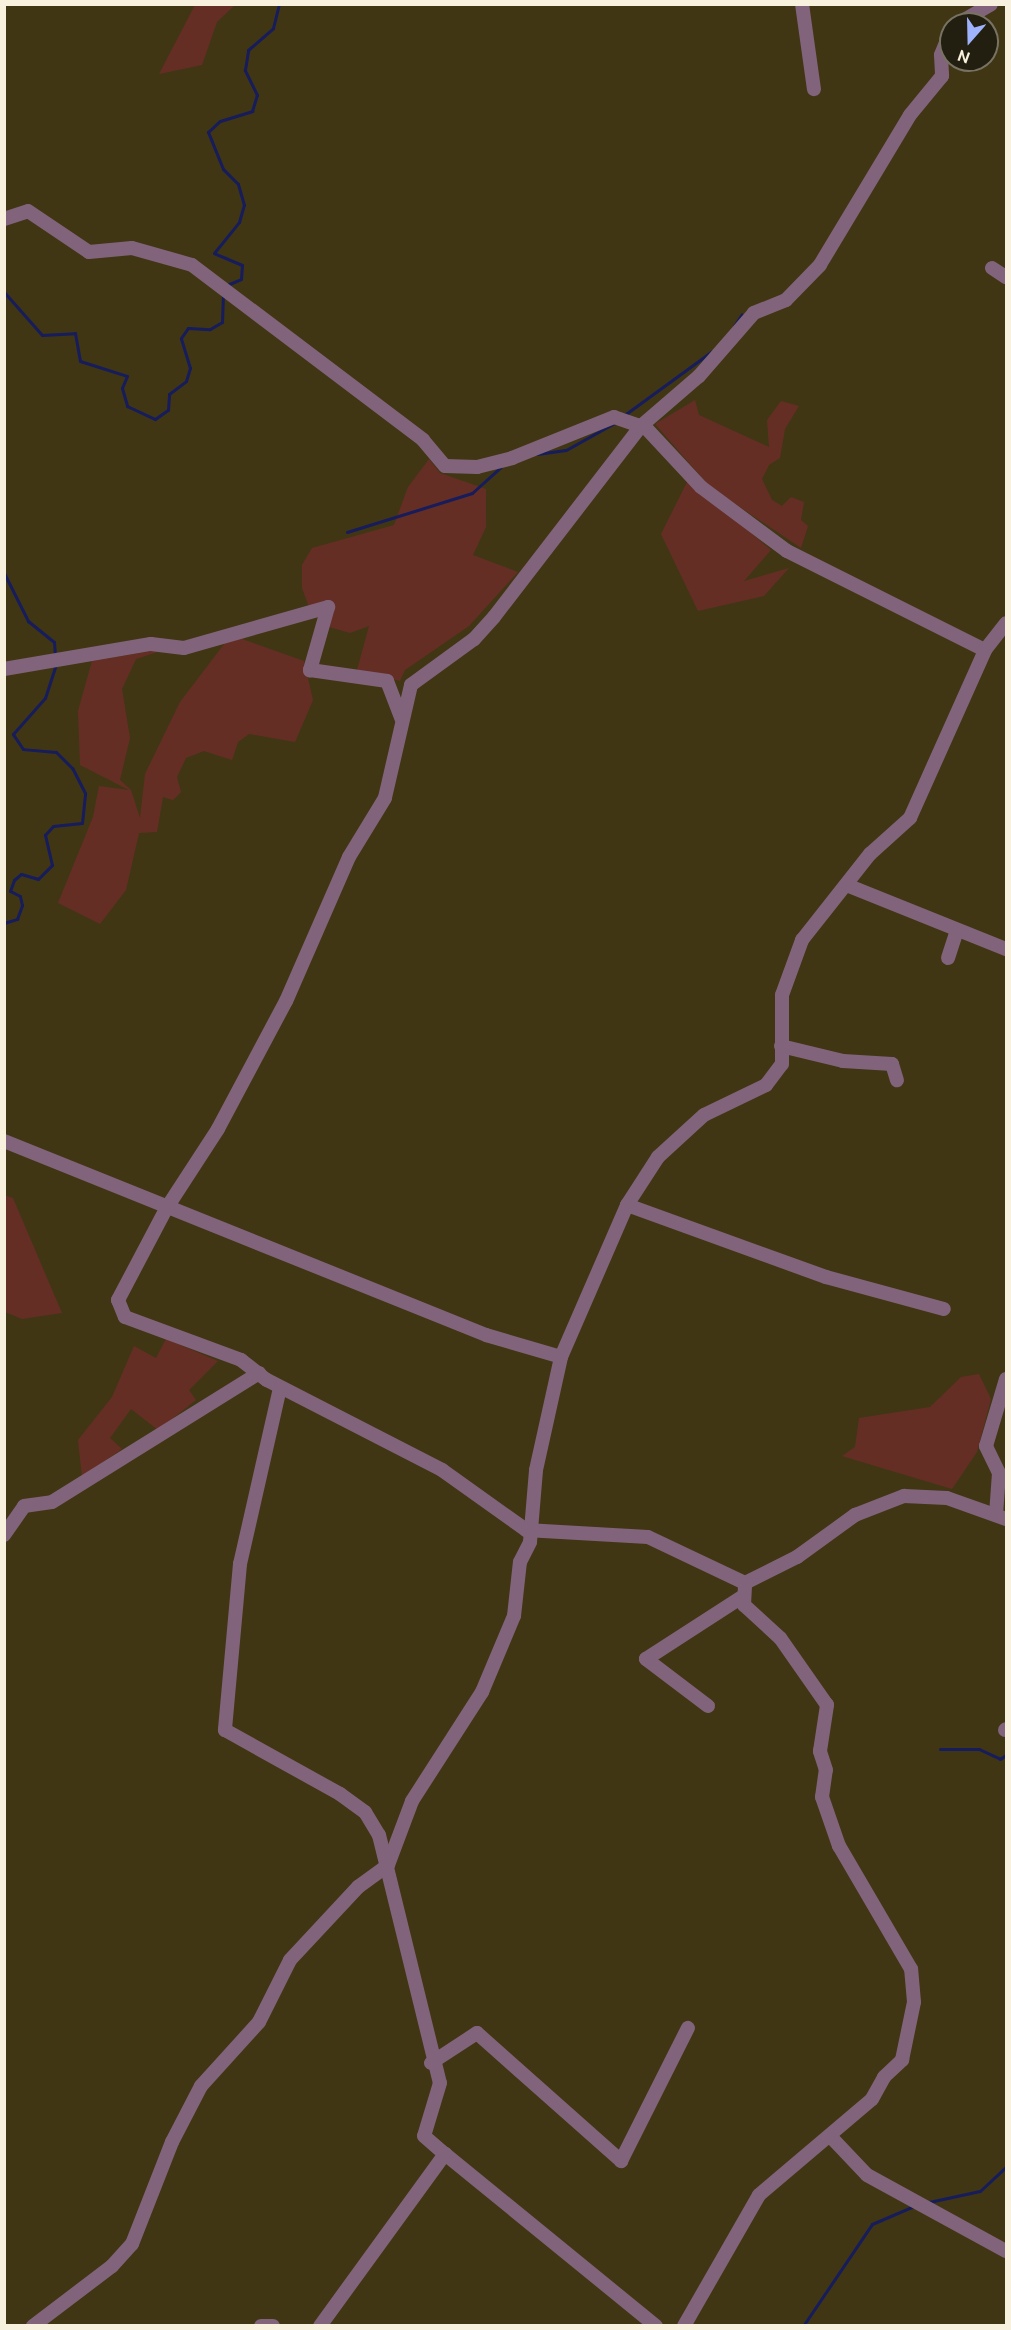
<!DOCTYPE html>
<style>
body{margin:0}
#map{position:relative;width:1011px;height:2330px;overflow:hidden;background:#403614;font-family:Ubuntu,sans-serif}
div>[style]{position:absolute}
.green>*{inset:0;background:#652e24}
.stream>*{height:3px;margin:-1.5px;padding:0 1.5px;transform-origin:1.5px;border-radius:1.5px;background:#161c5c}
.minor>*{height:14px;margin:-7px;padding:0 7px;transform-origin:7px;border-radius:7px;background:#81647c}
span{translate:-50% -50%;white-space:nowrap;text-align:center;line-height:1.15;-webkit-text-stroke:6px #221e10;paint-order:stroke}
.frame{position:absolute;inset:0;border:6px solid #f7f1de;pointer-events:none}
.north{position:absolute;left:939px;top:12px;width:60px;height:60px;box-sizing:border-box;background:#221e10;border:2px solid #777262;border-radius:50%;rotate:200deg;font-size:16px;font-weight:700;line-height:24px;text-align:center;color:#f7f1de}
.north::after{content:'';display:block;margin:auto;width:21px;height:27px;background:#9fb3fd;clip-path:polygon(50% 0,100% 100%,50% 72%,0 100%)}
</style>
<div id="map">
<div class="green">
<i style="clip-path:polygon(195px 5px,235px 5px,217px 22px,202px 65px,159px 74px)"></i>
<i style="clip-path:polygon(695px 400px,699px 415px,769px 447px,767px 420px,781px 401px,799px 406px,785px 429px,780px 458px,769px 465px,762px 479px,772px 500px,782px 506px,791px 497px,804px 502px,801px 520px,808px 526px,801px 548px,710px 487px,655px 424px)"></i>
<i style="clip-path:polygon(429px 459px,440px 473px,486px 489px,486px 527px,473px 555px,518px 572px,469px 626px,405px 670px,400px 681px,357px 670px,369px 626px,350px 633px,326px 626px,310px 610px,302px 588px,302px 565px,312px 548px,394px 525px,408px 487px)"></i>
<i style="clip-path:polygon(688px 480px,771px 550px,744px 581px,789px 568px,764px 596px,698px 611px,661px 534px)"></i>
<i style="clip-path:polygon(231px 635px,304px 661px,313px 700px,295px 742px,249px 734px,238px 742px,232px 760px,204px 751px,186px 758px,177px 777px,181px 792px,173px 800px,163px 797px,157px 832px,139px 833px,126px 890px,100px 924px,58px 903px,93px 817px,99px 786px,129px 790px,80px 765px,78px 711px,92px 661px,170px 648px,136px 659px,122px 689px,130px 738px,120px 780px,131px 790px,140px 818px,145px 774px,180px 702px)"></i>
<i style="clip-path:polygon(4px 1195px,13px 1198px,62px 1313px,22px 1319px,5px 1312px)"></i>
<i style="clip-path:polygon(166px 1339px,218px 1361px,189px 1390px,196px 1400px,158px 1430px,131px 1409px,110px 1438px,122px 1449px,82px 1477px,78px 1440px,112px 1397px,134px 1346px,156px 1358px)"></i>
<i style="clip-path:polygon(979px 1374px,991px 1399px,977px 1452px,952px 1489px,842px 1456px,855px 1447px,859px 1418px,930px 1407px,961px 1377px)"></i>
</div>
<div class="stream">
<i style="left:227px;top:285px;width:15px;rotate:-23deg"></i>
<i style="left:241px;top:279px;width:14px;rotate:-86deg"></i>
<i style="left:242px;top:265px;width:30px;rotate:-157deg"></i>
<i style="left:214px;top:253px;width:40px;rotate:-51deg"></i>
<i style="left:239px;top:222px;width:18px;rotate:-74deg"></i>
<i style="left:244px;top:205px;width:22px;rotate:-106deg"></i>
<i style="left:238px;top:184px;width:21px;rotate:-135deg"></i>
<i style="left:223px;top:169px;width:40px;rotate:-112deg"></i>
<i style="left:208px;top:132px;width:16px;rotate:-43deg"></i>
<i style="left:220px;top:121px;width:34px;rotate:-17deg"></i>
<i style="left:252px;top:111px;width:17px;rotate:-73deg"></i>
<i style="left:257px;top:95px;width:28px;rotate:-116deg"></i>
<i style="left:245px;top:70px;width:20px;rotate:-81deg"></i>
<i style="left:248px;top:50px;width:33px;rotate:-41deg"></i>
<i style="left:273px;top:28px;width:25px;rotate:-76deg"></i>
<i style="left:4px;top:292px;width:57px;rotate:48.5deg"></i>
<i style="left:42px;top:335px;width:33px;rotate:-3deg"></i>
<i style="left:75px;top:333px;width:28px;rotate:80deg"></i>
<i style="left:80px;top:361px;width:49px;rotate:17.7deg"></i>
<i style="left:127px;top:376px;width:13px;rotate:113deg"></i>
<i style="left:122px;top:388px;width:19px;rotate:74deg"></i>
<i style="left:127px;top:406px;width:31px;rotate:25deg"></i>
<i style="left:155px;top:419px;width:16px;rotate:-35deg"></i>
<i style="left:168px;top:410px;width:16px;rotate:-86deg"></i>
<i style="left:169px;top:394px;width:21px;rotate:-37deg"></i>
<i style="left:186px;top:381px;width:14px;rotate:-73deg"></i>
<i style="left:190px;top:368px;width:31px;rotate:-107deg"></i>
<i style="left:181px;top:338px;width:12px;rotate:-55deg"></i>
<i style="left:188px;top:328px;width:22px;rotate:3deg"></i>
<i style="left:210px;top:329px;width:14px;rotate:-30deg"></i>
<i style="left:222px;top:322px;width:28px;rotate:-88deg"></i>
<i style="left:734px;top:326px;width:14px;rotate:-56deg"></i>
<i style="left:623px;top:416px;width:110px;rotate:-36.1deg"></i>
<i style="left:537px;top:454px;width:29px;rotate:-8deg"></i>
<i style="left:566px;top:450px;width:57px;rotate:-29.2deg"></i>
<i style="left:347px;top:532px;width:131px;rotate:-17.3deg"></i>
<i style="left:472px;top:493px;width:39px;rotate:-42deg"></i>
<i style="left:4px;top:573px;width:54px;rotate:63.4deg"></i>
<i style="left:28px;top:621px;width:33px;rotate:39deg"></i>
<i style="left:54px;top:642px;width:13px;rotate:86deg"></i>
<i style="left:4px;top:923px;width:14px;rotate:-17deg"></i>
<i style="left:17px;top:919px;width:15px;rotate:-70deg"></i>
<i style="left:22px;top:905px;width:9px;rotate:-103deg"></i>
<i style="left:20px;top:896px;width:11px;rotate:-153deg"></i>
<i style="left:10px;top:891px;width:12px;rotate:-70deg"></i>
<i style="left:14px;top:880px;width:9px;rotate:-41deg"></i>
<i style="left:21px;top:874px;width:18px;rotate:16deg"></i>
<i style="left:38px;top:879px;width:20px;rotate:-45deg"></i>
<i style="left:52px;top:865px;width:31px;rotate:-103deg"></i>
<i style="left:45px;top:835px;width:12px;rotate:-48deg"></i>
<i style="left:53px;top:826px;width:29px;rotate:-6deg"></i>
<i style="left:82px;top:823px;width:30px;rotate:-84deg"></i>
<i style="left:85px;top:793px;width:28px;rotate:-117deg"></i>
<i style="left:72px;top:768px;width:23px;rotate:-135deg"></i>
<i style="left:56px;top:752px;width:33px;rotate:-175deg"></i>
<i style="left:23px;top:749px;width:18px;rotate:-124deg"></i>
<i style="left:13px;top:734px;width:48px;rotate:-48.4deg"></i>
<i style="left:45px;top:698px;width:36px;rotate:-72deg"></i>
<i style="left:940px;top:1749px;width:39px"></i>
<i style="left:979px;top:1749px;width:23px;rotate:25deg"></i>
<i style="left:1000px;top:1759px;width:7px;rotate:-34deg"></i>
<i style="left:929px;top:2202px;width:52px;rotate:-12.2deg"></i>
<i style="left:980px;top:2191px;width:35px;rotate:-43deg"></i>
<i style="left:803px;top:2326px;width:123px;rotate:-55.9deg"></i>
<i style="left:872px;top:2224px;width:46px;rotate:-23.2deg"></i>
</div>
<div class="minor">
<i style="left:802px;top:4px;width:86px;rotate:82deg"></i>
<i style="left:957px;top:24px;width:39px;rotate:-30deg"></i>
<i style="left:951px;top:30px;width:27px;rotate:112deg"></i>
<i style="left:941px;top:55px;width:21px;rotate:87deg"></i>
<i style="left:942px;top:76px;width:50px;rotate:129.4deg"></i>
<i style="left:910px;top:115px;width:175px;rotate:121deg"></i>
<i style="left:820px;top:265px;width:49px;rotate:134.2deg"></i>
<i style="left:786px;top:300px;width:35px;rotate:158deg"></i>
<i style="left:754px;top:313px;width:84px;rotate:131.1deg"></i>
<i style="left:699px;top:376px;width:77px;rotate:139.2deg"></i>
<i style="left:641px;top:426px;width:241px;rotate:127.6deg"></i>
<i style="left:494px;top:617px;width:30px;rotate:132deg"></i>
<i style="left:474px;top:639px;width:78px;rotate:143.9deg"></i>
<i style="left:411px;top:685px;width:116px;rotate:103deg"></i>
<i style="left:385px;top:798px;width:69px;rotate:121.4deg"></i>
<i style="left:349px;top:857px;width:157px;rotate:113.6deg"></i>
<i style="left:286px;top:1001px;width:145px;rotate:118deg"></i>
<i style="left:218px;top:1129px;width:95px;rotate:123deg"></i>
<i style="left:166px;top:1209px;width:103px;rotate:117.8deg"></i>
<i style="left:118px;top:1300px;width:18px;rotate:68deg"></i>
<i style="left:125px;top:1317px;width:124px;rotate:20.3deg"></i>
<i style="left:241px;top:1360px;width:33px;rotate:38deg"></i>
<i style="left:267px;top:1380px;width:197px;rotate:27.2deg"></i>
<i style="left:442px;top:1470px;width:103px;rotate:35.5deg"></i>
<i style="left:526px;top:1530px;width:122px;rotate:3.3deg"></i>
<i style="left:648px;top:1537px;width:107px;rotate:25.4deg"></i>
<i style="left:745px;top:1583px;width:58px;rotate:-26.6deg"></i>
<i style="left:797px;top:1557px;width:72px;rotate:-35.9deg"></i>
<i style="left:855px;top:1515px;width:53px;rotate:-21.2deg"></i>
<i style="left:904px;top:1496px;width:43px;rotate:2.7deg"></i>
<i style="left:947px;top:1498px;width:63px;rotate:19.6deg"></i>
<i style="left:4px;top:219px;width:25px;rotate:-18deg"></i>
<i style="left:28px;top:211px;width:73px;rotate:33.9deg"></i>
<i style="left:89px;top:252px;width:43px;rotate:-5.3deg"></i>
<i style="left:132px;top:248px;width:62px;rotate:15.8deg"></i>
<i style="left:192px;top:265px;width:290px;rotate:37.1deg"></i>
<i style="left:423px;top:440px;width:34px;rotate:50deg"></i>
<i style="left:445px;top:466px;width:32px;rotate:2deg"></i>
<i style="left:477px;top:467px;width:36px;rotate:-14deg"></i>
<i style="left:512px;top:458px;width:110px;rotate:-21.9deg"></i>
<i style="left:614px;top:417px;width:34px;rotate:19deg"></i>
<i style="left:646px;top:428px;width:81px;rotate:47deg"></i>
<i style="left:701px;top:487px;width:107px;rotate:36.7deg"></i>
<i style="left:787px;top:551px;width:221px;rotate:26.6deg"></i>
<i style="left:992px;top:268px;width:17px;rotate:33deg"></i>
<i style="left:4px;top:669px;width:149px;rotate:-9.7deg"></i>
<i style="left:151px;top:644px;width:33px;rotate:7deg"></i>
<i style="left:184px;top:648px;width:150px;rotate:-15.9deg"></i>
<i style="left:328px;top:607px;width:66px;rotate:105.9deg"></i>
<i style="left:310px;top:670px;width:78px;rotate:8.1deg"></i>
<i style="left:387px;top:681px;width:40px;rotate:69deg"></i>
<i style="left:849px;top:886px;width:169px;rotate:21.9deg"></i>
<i style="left:948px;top:958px;width:26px;rotate:-72deg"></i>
<i style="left:781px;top:1046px;width:64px;rotate:13.6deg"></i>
<i style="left:843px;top:1061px;width:49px;rotate:3.5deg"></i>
<i style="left:892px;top:1064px;width:17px;rotate:73deg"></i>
<i style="left:4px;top:1141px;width:520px;rotate:21.92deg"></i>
<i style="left:486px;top:1335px;width:78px;rotate:16.3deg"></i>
<i style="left:627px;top:1205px;width:212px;rotate:19.9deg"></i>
<i style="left:826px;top:1277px;width:122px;rotate:15.2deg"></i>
<i style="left:280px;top:1388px;width:180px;rotate:102.8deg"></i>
<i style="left:240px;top:1564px;width:167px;rotate:95.2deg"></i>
<i style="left:225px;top:1730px;width:132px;rotate:29.1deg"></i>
<i style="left:340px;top:1794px;width:31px;rotate:36deg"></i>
<i style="left:365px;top:1812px;width:27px;rotate:59deg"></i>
<i style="left:379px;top:1835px;width:255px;rotate:76.2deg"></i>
<i style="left:440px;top:2083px;width:55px;rotate:106.8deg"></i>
<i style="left:424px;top:2136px;width:28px;rotate:41deg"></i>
<i style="left:996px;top:1515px;width:42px;rotate:-85.9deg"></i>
<i style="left:999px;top:1473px;width:30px;rotate:-116deg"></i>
<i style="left:986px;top:1446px;width:70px;rotate:-73.4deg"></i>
<i style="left:4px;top:1535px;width:35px;rotate:-55deg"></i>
<i style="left:24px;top:1506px;width:28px;rotate:-8deg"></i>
<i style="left:52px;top:1502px;width:244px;rotate:-31.9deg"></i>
<i style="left:708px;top:1706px;width:78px;rotate:-142.8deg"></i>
<i style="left:646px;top:1659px;width:114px;rotate:-32.9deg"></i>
<i style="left:1005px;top:1730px;width:1px;rotate:-45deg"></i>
<i style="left:431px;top:2063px;width:55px;rotate:-33.1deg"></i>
<i style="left:477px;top:2033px;width:193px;rotate:41.6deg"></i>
<i style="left:621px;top:2161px;width:149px;rotate:-63.3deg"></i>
<i style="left:831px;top:2137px;width:52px;rotate:46.5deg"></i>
<i style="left:867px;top:2175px;width:158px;rotate:28.7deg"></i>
<i style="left:33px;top:2326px;width:99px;rotate:-37.2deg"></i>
<i style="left:112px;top:2266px;width:30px;rotate:-48deg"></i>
<i style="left:132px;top:2244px;width:110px;rotate:-68.6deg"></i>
<i style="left:172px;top:2142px;width:63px;rotate:-62.6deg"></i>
<i style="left:201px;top:2086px;width:86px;rotate:-47.8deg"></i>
<i style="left:259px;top:2022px;width:69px;rotate:-63.4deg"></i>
<i style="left:290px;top:1960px;width:100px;rotate:-47deg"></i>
<i style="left:358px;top:1887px;width:37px;rotate:-36deg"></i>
<i style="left:388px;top:1865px;width:68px;rotate:-69.4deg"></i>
<i style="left:412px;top:1801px;width:130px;rotate:-57.3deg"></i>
<i style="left:482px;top:1692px;width:82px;rotate:-67.2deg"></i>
<i style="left:514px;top:1616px;width:54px;rotate:-83.7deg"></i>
<i style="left:520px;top:1562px;width:22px;rotate:-63deg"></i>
<i style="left:530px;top:1542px;width:72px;rotate:-85.2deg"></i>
<i style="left:536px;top:1470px;width:116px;rotate:-77.5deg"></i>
<i style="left:561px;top:1357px;width:166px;rotate:-66.5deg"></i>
<i style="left:627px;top:1205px;width:57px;rotate:-57.1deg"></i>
<i style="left:658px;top:1157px;width:62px;rotate:-42.4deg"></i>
<i style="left:704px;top:1115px;width:69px;rotate:-25.8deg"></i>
<i style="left:766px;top:1085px;width:26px;rotate:-53deg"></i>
<i style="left:782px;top:1064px;width:69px;rotate:-90deg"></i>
<i style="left:782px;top:995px;width:59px;rotate:-70deg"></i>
<i style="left:802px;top:940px;width:110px;rotate:-51.7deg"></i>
<i style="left:870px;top:854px;width:54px;rotate:-42deg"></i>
<i style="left:910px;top:818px;width:184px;rotate:-65.9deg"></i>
<i style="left:985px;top:650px;width:34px;rotate:-52deg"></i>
<i style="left:261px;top:2326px;width:12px"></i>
<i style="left:320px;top:2326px;width:213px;rotate:-54deg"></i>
<i style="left:445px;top:2154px;width:272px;rotate:39.2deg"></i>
<i style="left:684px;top:2326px;width:151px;rotate:-60.2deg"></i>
<i style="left:759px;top:2195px;width:148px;rotate:-40.3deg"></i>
<i style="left:872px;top:2099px;width:25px;rotate:-61deg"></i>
<i style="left:884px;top:2077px;width:25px;rotate:-43deg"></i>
<i style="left:902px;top:2060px;width:59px;rotate:-78.3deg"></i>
<i style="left:914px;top:2002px;width:33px;rotate:-95deg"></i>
<i style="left:911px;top:1969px;width:143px;rotate:-120.3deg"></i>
<i style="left:839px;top:1846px;width:52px;rotate:-109.1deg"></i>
<i style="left:822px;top:1797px;width:27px;rotate:-82deg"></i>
<i style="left:826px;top:1770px;width:20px;rotate:-108deg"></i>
<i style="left:820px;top:1751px;width:47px;rotate:-81.3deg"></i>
<i style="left:827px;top:1705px;width:82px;rotate:-125deg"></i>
<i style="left:780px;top:1638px;width:49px;rotate:-137.5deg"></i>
<i style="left:744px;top:1605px;width:22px;rotate:-87deg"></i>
</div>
<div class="frame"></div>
<div class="north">N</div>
</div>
